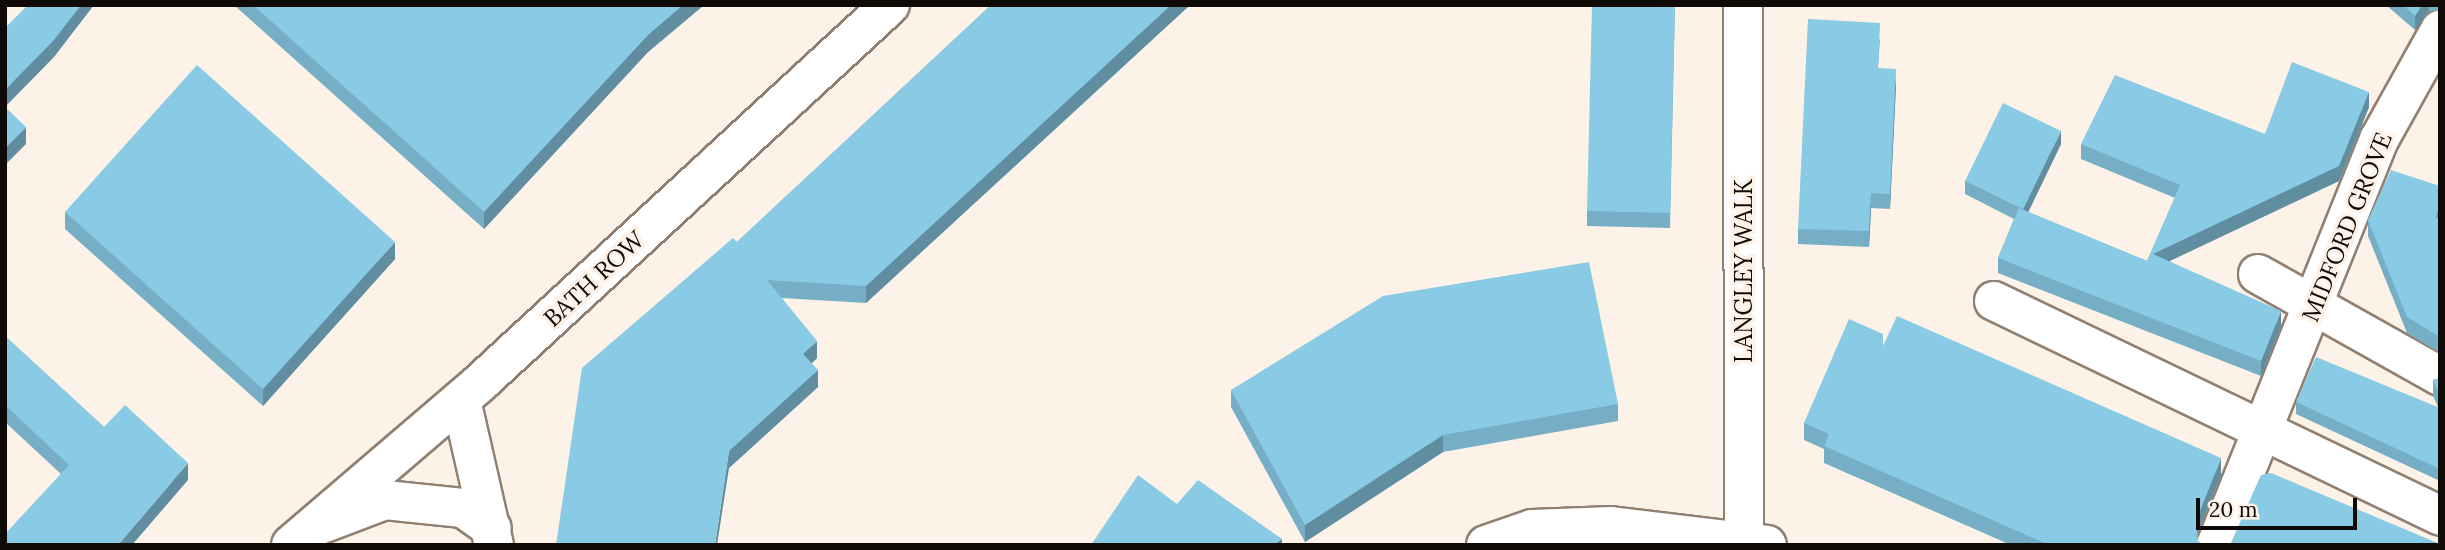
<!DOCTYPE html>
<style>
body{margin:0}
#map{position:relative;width:2445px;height:550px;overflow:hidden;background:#fdf2e8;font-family:Lora,serif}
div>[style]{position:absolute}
.roads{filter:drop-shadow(2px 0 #918071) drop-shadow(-2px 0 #918071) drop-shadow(0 2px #918071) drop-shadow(0 -2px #918071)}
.street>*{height:38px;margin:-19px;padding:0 19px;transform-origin:19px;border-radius:19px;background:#fff}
.secondary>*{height:38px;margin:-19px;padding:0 19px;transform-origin:19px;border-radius:19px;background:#fff}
.wall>*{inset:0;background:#76aec5}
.shaded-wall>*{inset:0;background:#608da0}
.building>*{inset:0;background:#89cae5}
span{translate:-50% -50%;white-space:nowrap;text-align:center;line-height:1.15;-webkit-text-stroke:7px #fdf2e8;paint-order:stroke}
.street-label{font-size:24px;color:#100a06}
.frame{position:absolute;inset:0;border:7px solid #100a06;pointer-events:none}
.scale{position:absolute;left:2196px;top:498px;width:161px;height:32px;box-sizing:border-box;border:4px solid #100a06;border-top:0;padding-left:9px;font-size:21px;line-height:24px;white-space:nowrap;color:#100a06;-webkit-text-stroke:5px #fdf2e8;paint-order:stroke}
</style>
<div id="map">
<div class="roads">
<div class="street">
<i style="left:1743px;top:5px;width:532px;rotate:89.89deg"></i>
<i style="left:2258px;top:274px;width:209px;rotate:29.3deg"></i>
<i style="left:1994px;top:301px;width:495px;rotate:25.7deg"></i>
<i style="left:314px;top:527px;width:76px;rotate:-20.8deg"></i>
<i style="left:385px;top:500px;width:78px;rotate:5.9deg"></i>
<i style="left:463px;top:508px;width:35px;rotate:35deg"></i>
<i style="left:1486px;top:545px;width:49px;rotate:-19.2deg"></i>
<i style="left:1532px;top:529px;width:79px;rotate:-2.2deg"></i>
<i style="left:1611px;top:526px;width:157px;rotate:6.9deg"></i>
<i style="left:2216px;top:545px;width:439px;rotate:-68.1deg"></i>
<i style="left:2380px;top:138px;width:124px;rotate:-60.9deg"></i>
</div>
<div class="secondary">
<i style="left:461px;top:400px;width:149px;rotate:77.2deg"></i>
<i style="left:291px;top:545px;width:250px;rotate:-40.6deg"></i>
<i style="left:481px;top:382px;width:556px;rotate:-42.67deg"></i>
</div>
</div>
<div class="wall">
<i style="clip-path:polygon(234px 5px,704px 5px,648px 52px,484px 229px)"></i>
<i style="clip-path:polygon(991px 5px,1190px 5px,866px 303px,782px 298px,817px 358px,812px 363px,818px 387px,729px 468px,737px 242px)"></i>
<i style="clip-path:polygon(1675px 5px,1670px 228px,1587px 226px,1587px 211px)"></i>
<i style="clip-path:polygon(2386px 5px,2440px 5px,2440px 11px,2429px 11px,2415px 30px)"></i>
<i style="clip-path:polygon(1880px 38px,1878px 68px,1896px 85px,1890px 209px,1871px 208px,1869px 247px,1798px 244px,1798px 229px)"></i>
<i style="clip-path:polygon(2369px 107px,2339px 181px,2169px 261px,2281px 326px,2261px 376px,1998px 273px,1998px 258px,2014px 219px,1965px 194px,1965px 181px,2061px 144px,2028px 212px,2147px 261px,2175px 198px,2081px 159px,2081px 144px,2265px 134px)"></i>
<i style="clip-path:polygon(65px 212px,395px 259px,263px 406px,65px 229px)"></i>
<i style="clip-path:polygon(2440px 217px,2439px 221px,2440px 222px,2440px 353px,2407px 333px,2368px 236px,2368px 220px)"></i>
<i style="clip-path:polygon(5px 336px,104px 427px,188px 480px,61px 474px,5px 422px)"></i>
<i style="clip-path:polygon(1883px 345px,2221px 475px,2197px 533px,2198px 541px,2203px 545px,2011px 545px,1824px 463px,1824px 449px,1804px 440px,1804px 423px)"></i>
<i style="clip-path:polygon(2440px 378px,2440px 481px,2296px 414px,2296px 402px,2438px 407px,2433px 396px,2433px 380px)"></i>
<i style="clip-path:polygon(1231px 390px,1618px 404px,1618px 421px,1443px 452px,1305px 542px,1231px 407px)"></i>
</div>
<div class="shaded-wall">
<i style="clip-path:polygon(81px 5px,94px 5px,54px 57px,5px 107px,5px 90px)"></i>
<i style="clip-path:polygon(683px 5px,704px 5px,648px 52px,484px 229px,484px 212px,648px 35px)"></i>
<i style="clip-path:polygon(1171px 5px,1190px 5px,866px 303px,866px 286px)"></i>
<i style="clip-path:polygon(2422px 5px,2429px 5px,2429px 11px,2415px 30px,2415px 16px)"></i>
<i style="clip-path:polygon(1896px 69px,1896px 85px,1890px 209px,1890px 194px)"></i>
<i style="clip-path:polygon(2369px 92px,2369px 107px,2339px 181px,2153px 269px,2153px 254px)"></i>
<i style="clip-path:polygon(26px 127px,26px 144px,5px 165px,5px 148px)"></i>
<i style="clip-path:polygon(2061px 131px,2061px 144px,2023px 223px,2023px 210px)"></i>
<i style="clip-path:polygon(1871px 193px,1871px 208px,1869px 247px,1869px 231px)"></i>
<i style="clip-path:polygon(2440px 201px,2440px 217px,2436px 232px,2436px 216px)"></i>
<i style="clip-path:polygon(395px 242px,395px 259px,263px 406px,263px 389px)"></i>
<i style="clip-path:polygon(2281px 311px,2281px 326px,2261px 376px,2261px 361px)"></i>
<i style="clip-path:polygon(817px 341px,817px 358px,803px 371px,803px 354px)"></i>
<i style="clip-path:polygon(818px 370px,818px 387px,729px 468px,717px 545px,715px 545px,729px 451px)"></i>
<i style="clip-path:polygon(1443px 435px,1443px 452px,1305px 542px,1305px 525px)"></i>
<i style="clip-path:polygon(2221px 458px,2221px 475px,2196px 537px,2196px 521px)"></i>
<i style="clip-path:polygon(188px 463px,188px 480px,132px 545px,118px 545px)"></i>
<i style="clip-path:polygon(1282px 539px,1282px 545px,1273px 545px)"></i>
</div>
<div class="building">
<i style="clip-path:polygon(28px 5px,81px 5px,54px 40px,5px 90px,5px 28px)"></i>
<i style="clip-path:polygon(253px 5px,683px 5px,648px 35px,484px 212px)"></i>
<i style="clip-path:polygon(991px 5px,1171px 5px,866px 286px,767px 280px,817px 341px,803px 354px,818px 370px,729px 451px,715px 545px,556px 545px,582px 368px,733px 238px,737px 242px)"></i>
<i style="clip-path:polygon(1592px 5px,1675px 5px,1670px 213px,1587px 211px)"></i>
<i style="clip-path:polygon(2403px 5px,2422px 5px,2415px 16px)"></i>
<i style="clip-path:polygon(1808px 19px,1880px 23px,1878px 68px,1896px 69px,1890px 194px,1871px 193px,1869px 231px,1798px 229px)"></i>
<i style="clip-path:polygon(2292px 62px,2369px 92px,2339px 166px,2153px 254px,2281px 311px,2261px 361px,1998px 258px,2019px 208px,2147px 261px,2180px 185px,2081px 144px,2115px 75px,2265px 134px)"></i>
<i style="clip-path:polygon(197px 65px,395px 242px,263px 389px,65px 212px)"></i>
<i style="clip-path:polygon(2003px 103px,2061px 131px,2023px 209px,1965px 181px)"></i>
<i style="clip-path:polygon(5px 107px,26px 127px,5px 148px)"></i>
<i style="clip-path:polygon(2391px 170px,2440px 186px,2440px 201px,2436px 216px,2440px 222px,2440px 337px,2407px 317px,2368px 220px)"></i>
<i style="clip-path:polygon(1589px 262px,1618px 404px,1443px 435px,1305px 525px,1231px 390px,1383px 296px)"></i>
<i style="clip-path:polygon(1897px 316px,2221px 458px,2196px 521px,2198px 541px,2203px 545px,2049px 545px,1824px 446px,1829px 434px,1804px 423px,1849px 319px,1883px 334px,1883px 346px)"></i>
<i style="clip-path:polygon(5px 336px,104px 427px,125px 405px,188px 463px,118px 545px,5px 545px,5px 534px,69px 465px,5px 405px)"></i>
<i style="clip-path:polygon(2316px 357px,2440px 408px,2440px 469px,2296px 402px)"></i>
<i style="clip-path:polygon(2440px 378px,2440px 396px,2433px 380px)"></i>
<i style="clip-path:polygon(2271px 473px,2440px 544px,2440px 545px,2230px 545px,2261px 475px)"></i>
<i style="clip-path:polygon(1138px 475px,1177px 504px,1198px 480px,1282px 539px,1273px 545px,1091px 545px)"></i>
</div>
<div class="street-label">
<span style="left:2347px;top:227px;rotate:-68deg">MIDFORD GROVE</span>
<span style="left:1744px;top:271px;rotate:-90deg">LANGLEY WALK</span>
<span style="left:594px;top:279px;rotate:-43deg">BATH ROW</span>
</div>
<div class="frame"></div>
<div class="scale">20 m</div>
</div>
